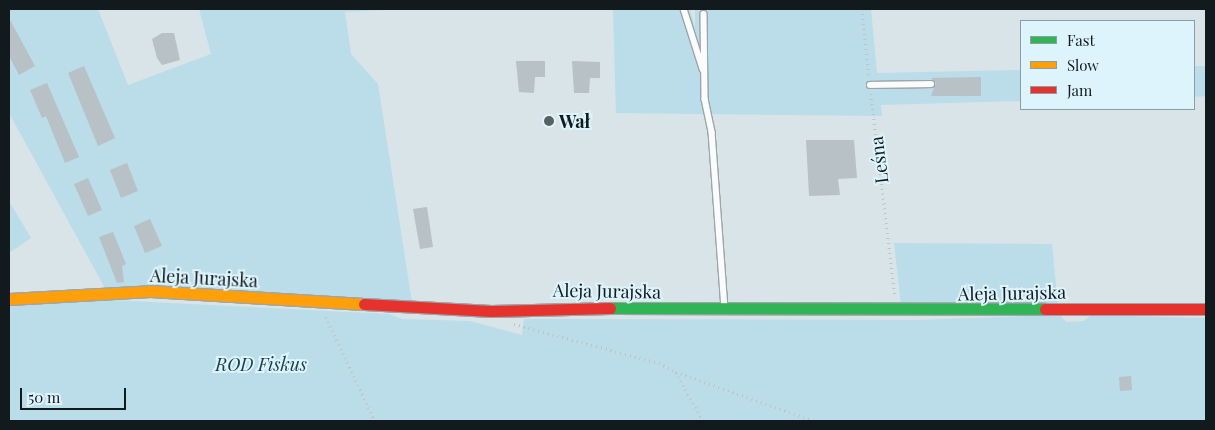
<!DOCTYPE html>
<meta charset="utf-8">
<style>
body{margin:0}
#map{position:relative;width:1215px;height:430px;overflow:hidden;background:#d8e4e8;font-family:"Playfair Display",serif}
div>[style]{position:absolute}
.green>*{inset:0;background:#badde9}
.building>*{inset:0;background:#b8c1c5}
.path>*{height:2.5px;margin-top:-1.25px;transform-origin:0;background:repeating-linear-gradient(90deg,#bfc3c5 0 1px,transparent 0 5px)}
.roads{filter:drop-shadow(1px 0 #9ca5a8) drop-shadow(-1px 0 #9ca5a8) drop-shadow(0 1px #9ca5a8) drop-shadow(0 -1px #9ca5a8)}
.lane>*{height:5.5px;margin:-2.75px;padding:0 2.75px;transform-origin:2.75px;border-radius:2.75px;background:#f9fbfc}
.fast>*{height:11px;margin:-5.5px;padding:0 5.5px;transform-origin:5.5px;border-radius:5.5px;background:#30b455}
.slow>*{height:11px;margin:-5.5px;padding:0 5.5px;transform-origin:5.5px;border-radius:5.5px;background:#ff9f0a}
.jam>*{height:11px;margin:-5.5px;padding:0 5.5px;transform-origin:5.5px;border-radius:5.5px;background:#e5322d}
.dots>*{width:14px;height:14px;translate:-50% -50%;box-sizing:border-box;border:2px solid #def4fc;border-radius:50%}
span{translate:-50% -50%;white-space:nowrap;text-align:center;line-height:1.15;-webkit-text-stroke:4px #def4fc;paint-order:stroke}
.poi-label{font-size:18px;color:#121a1d;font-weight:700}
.left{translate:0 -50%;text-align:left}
.street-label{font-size:18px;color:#121a1d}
.park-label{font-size:18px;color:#1a404b;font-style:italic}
.frame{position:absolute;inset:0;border:10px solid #121a1d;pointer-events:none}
.legend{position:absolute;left:1020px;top:20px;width:175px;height:90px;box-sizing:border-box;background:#def4fc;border:1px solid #8c9da3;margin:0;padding:6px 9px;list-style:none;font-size:15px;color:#121a1d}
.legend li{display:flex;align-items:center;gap:10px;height:25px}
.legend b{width:25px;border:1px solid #8c9da3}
.scale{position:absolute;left:20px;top:388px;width:106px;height:22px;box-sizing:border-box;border:2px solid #121a1d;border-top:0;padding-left:6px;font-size:15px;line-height:18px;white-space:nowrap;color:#121a1d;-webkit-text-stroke:4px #def4fc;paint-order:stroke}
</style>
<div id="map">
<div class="green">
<i style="clip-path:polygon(9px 9px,98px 9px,128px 85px,211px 54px,199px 9px,406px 9px,345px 12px,351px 54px,378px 84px,412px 302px,106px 290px,9px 113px)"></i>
<i style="clip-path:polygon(613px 9px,690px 9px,695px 28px,695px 9px,871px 9px,877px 73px,1021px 70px,1021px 101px,881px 105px,882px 116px,616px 113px)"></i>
<i style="clip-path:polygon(1194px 66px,1206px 66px,1206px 96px,1194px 97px)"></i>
<i style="clip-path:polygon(9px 201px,31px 238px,9px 253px)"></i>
<i style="clip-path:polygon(894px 243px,1052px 244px,1058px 306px,901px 305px)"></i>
<i style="clip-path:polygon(91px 299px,389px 314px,402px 319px,470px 321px,522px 335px,524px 319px,917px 320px,1060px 315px,1066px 322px,1084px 321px,1091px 315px,1206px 318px,1206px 420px,9px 421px,9px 304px)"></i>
</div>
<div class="building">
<i style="clip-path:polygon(9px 18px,35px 66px,19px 75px,9px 56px)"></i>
<i style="clip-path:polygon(162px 33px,174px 33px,180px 60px,162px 65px,157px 58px,152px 39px)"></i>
<i style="clip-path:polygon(516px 61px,545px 61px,545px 77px,535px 77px,534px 93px,519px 92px)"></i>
<i style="clip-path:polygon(572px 61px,600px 62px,600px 78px,590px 78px,589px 93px,574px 93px)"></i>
<i style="clip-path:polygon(84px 66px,115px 138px,98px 146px,68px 73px)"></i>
<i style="clip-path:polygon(981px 77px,981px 96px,931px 96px,936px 83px,931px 78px)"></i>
<i style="clip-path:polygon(47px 83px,79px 157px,65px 163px,46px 116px,42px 118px,30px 90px)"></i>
<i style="clip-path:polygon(806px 140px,854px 140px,857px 178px,838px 179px,840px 195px,809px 196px)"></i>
<i style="clip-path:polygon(127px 163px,138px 191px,121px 198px,110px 170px)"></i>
<i style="clip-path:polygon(88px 178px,102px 210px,88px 216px,74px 184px)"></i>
<i style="clip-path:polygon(427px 207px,433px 247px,420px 249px,413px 209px)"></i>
<i style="clip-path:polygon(150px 219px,162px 246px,145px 253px,134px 226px)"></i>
<i style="clip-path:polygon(113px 232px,126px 264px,122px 266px,124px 282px,117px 283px,99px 237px)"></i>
<i style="clip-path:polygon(1131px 376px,1132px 390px,1120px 391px,1119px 377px)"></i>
</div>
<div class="path">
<i style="left:862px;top:9px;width:68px;rotate:84.1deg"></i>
<i style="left:871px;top:94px;width:202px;rotate:83.2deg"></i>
<i style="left:326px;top:317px;width:115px;rotate:64.8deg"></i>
<i style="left:514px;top:324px;width:150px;rotate:15.1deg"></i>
<i style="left:659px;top:363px;width:19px;rotate:28deg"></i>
<i style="left:676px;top:372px;width:146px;rotate:19.5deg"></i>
<i style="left:676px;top:372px;width:56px;rotate:61.1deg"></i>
</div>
<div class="roads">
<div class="lane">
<i style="left:684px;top:9px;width:63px;rotate:72.4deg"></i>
<i style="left:704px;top:14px;width:85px;rotate:89.3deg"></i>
<i style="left:705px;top:99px;width:34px;rotate:78deg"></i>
<i style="left:712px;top:132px;width:176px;rotate:85.8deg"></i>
<i style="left:870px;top:85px;width:61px;rotate:-0.9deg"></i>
</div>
<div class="fast">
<i style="left:610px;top:308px;width:435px;rotate:0.1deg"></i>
</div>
<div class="slow">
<i style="left:9px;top:299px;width:141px;rotate:-3.2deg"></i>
<i style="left:150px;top:291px;width:214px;rotate:3.5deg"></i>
</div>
<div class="jam">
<i style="left:364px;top:304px;width:127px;rotate:3.2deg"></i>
<i style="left:491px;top:311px;width:119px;rotate:-1.4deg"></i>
<i style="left:1045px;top:309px;width:161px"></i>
</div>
</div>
<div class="dots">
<i style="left:549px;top:121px;background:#576164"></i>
</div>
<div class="poi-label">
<span class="left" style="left:559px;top:121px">Wał</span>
</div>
<div class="street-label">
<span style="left:879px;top:160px;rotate:-97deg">Leśna</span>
<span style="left:204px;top:278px;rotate:3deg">Aleja Jurajska</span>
<span style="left:607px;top:291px;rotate:1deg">Aleja Jurajska</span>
<span style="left:1012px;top:293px;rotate:-1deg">Aleja Jurajska</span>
</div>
<div class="park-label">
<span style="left:261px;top:364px">ROD Fiskus</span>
</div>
<div class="frame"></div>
<ul class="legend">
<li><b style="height:6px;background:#30b455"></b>Fast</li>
<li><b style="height:6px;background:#ff9f0a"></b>Slow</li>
<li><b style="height:6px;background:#e5322d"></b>Jam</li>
</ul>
<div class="scale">50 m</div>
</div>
